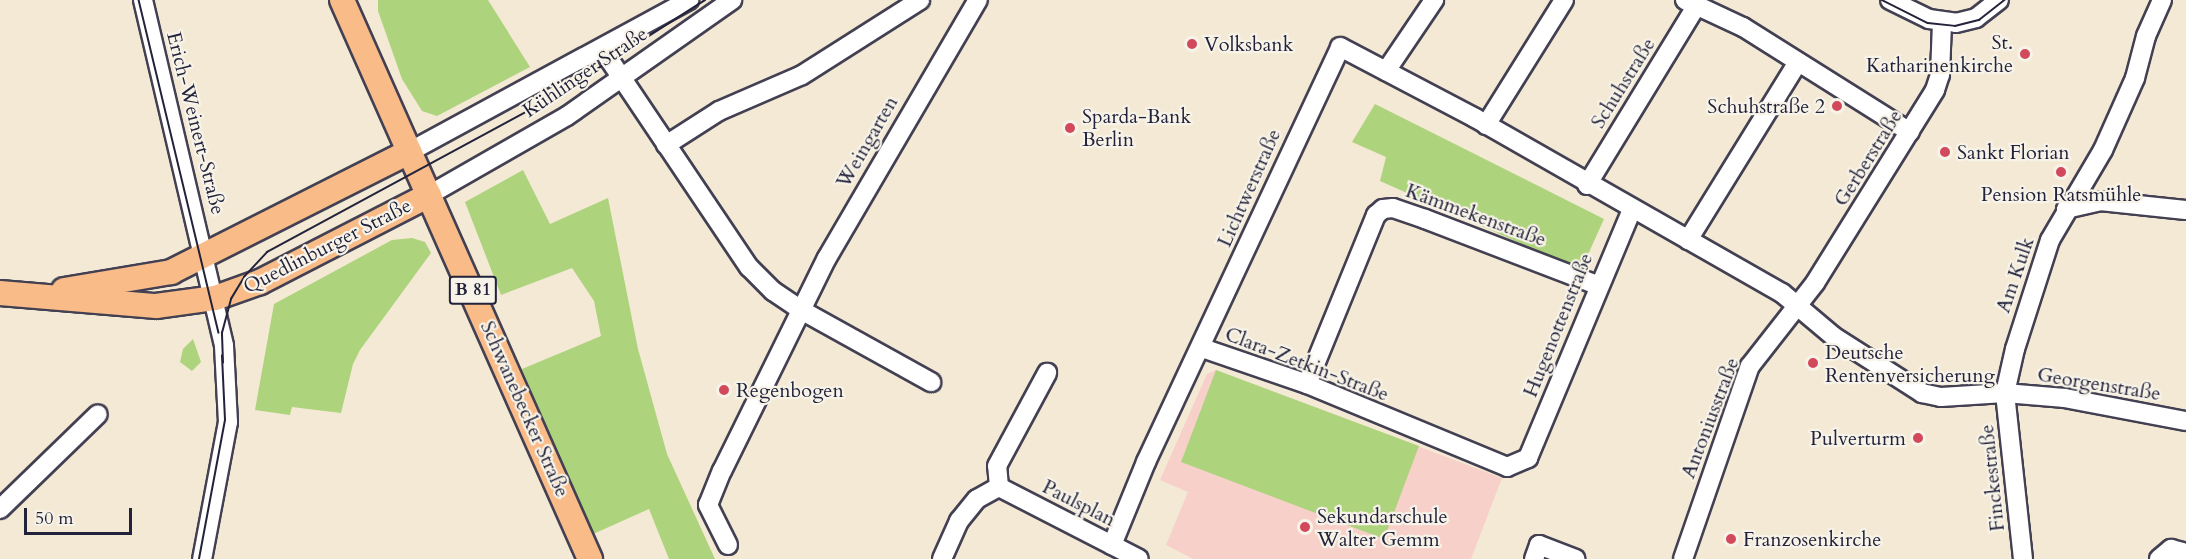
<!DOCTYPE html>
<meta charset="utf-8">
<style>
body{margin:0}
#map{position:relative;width:2186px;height:559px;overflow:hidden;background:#f4e9d4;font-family:Cardo,serif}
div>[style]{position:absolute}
.built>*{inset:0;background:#f7d1c9}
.green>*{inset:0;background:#aed37d}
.roads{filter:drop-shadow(2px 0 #424052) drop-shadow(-2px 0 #424052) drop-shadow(0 2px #424052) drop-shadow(0 -2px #424052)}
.minor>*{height:18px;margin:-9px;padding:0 9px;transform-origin:9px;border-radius:9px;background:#fff}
.major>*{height:24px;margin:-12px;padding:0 12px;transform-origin:12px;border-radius:12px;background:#f9bc89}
.tram>*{height:1.5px;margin:-0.75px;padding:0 0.75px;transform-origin:0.75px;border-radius:0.75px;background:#22223b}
.dots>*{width:16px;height:16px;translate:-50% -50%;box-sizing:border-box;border:3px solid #f7f3e8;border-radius:50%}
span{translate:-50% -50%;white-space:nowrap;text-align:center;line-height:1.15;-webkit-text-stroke:4.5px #f7f3e8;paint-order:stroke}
.shield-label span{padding:2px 4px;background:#f7f3e8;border:2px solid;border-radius:4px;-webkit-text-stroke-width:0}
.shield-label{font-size:18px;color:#22223b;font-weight:700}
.poi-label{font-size:20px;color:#22223b}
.right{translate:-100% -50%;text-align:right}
.left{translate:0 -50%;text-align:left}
.street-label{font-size:20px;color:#22223b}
.scale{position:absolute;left:24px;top:508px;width:108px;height:27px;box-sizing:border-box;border:3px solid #22223b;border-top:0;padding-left:8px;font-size:18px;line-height:21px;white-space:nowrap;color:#22223b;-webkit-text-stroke:4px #f7f3e8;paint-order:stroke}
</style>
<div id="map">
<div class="built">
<i style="clip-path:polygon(1216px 370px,1502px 478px,1471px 559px,1193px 559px,1166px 545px,1188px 492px,1160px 480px,1207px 374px)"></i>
</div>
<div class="green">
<i style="clip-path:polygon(378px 0,488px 0,530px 67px,437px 116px,422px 111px,402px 79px,378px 11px)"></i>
<i style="clip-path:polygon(1375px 104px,1604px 219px,1581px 270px,1380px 181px,1386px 157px,1352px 142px)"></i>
<i style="clip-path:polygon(523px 170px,550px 224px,608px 198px,638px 349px,667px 454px,715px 559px,669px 559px,649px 509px,591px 535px,522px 369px,601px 336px,594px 301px,572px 268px,501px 295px,465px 202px)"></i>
<i style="clip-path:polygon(412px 238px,425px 242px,431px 253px,360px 350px,353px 364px,341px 413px,292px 407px,290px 415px,255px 410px,274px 304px,392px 240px)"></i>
<i style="clip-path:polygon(193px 339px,201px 362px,192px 371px,180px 362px,183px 349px)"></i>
<i style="clip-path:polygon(1216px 370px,1419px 446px,1384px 539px,1181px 462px)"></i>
</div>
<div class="roads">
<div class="minor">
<i style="left:143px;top:0;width:355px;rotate:76.8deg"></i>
<i style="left:224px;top:346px;width:76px;rotate:87deg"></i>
<i style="left:228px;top:422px;width:139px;rotate:100.7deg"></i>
<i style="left:1685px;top:0;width:64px;rotate:25deg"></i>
<i style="left:1743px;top:27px;width:197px;rotate:32.2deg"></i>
<i style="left:1890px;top:0;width:43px;rotate:26deg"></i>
<i style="left:1929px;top:19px;width:27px;rotate:8deg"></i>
<i style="left:1956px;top:23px;width:21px;rotate:-14deg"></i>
<i style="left:1976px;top:18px;width:29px;rotate:-38deg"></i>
<i style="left:603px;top:50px;width:262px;rotate:56.1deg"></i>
<i style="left:749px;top:267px;width:34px;rotate:45deg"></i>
<i style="left:773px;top:291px;width:34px;rotate:34deg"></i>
<i style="left:801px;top:310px;width:149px;rotate:29deg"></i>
<i style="left:1386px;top:71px;width:86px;rotate:-55.9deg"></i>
<i style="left:1486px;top:125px;width:147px;rotate:-58deg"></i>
<i style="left:666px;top:145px;width:63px;rotate:-32.7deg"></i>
<i style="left:719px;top:111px;width:90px;rotate:-23.4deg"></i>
<i style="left:802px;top:75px;width:140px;rotate:-32.4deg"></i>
<i style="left:409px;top:152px;width:319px;rotate:-28.5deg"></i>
<i style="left:1587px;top:185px;width:211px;rotate:-58.6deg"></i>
<i style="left:429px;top:195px;width:159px;rotate:-29.8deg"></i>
<i style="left:567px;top:116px;width:202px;rotate:-35.1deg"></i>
<i style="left:2066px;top:209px;width:35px;rotate:-13deg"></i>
<i style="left:2100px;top:201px;width:86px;rotate:6deg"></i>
<i style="left:1688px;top:240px;width:209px;rotate:-58.3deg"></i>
<i style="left:1202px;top:348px;width:111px;rotate:18.9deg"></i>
<i style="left:1307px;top:384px;width:217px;rotate:22.5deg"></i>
<i style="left:1507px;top:467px;width:23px;rotate:-23deg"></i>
<i style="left:1528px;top:458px;width:270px;rotate:-67.3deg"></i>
<i style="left:1307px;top:384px;width:183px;rotate:-67.8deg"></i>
<i style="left:1376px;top:215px;width:9px;rotate:-41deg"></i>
<i style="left:1383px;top:209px;width:10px;rotate:-6deg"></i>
<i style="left:1393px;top:208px;width:34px;rotate:19deg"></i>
<i style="left:1425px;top:219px;width:184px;rotate:21deg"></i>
<i style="left:999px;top:487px;width:21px;rotate:-95deg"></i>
<i style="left:997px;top:466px;width:106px;rotate:-61.7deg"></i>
<i style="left:0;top:509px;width:136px;rotate:-44.1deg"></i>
<i style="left:728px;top:545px;width:45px;rotate:-116.6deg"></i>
<i style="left:708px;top:505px;width:37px;rotate:-68deg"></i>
<i style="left:722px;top:471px;width:237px;rotate:-63.8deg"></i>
<i style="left:827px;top:258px;width:299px;rotate:-59.7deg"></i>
<i style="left:1112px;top:545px;width:90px;rotate:-67.7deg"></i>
<i style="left:1146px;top:462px;width:458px;rotate:-64.9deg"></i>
<i style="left:1340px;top:47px;width:153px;rotate:27.7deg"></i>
<i style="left:1475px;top:118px;width:353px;rotate:29.7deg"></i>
<i style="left:1782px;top:293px;width:67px;rotate:40.1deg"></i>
<i style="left:1833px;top:336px;width:106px;rotate:32.6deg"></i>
<i style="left:1922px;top:393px;width:19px;rotate:12deg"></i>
<i style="left:1941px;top:397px;width:64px;rotate:-3.6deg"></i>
<i style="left:2005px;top:393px;width:60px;rotate:4.8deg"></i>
<i style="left:2065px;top:398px;width:123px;rotate:10.8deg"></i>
<i style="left:942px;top:559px;width:42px;rotate:-65.9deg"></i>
<i style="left:959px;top:521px;width:28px;rotate:-51deg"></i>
<i style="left:977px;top:499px;width:25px;rotate:-29deg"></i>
<i style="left:999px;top:487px;width:157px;rotate:27.2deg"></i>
<i style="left:1534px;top:559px;width:15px;rotate:-70deg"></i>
<i style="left:1539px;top:545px;width:39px;rotate:21deg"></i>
<i style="left:1683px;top:559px;width:204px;rotate:-70.9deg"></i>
<i style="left:1750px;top:366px;width:105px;rotate:-51.9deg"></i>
<i style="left:1815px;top:283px;width:227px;rotate:-58.1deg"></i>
<i style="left:1935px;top:90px;width:16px;rotate:-72deg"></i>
<i style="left:1940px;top:75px;width:53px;rotate:-87.8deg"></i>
<i style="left:2023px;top:559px;width:167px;rotate:-96.2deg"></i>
<i style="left:2005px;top:393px;width:45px;rotate:-77.2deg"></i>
<i style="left:2015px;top:349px;width:114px;rotate:-72.2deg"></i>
<i style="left:2050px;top:240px;width:104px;rotate:-59.5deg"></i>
<i style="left:2103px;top:150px;width:79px;rotate:-66deg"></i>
<i style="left:2135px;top:78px;width:43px;rotate:-75.3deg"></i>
<i style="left:2146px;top:36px;width:39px;rotate:-66deg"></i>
<i style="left:2159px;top:559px;width:16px;rotate:-40deg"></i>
<i style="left:2171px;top:549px;width:12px;rotate:14deg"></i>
</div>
<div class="major">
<i style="left:342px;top:0;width:612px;rotate:66.08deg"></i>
<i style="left:64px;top:290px;width:109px;rotate:-9.5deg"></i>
<i style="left:171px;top:272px;width:267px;rotate:-26.8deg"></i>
<i style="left:0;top:293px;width:157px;rotate:4.8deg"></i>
<i style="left:156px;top:306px;width:60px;rotate:-7.7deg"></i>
<i style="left:215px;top:298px;width:48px;rotate:-19.6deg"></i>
<i style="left:260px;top:282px;width:190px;rotate:-27.2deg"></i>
</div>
</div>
<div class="tram">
<i style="left:139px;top:0;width:342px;rotate:76.5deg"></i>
<i style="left:1882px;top:0;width:51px;rotate:26.6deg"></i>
<i style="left:1928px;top:23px;width:27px;rotate:6deg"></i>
<i style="left:1955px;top:26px;width:25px;rotate:-14deg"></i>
<i style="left:1979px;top:20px;width:33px;rotate:-38deg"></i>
<i style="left:223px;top:363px;width:30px;rotate:-92deg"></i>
<i style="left:222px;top:333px;width:35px;rotate:-75deg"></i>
<i style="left:231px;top:299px;width:26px;rotate:-59deg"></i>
<i style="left:244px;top:277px;width:34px;rotate:-47deg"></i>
<i style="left:267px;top:252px;width:328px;rotate:-28.4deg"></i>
<i style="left:555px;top:96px;width:178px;rotate:-32.6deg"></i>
<i style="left:199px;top:559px;width:141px;rotate:-79.4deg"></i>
<i style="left:225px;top:420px;width:64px;rotate:-92.7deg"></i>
</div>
<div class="dots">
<i style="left:1192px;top:44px;background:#d1495b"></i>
<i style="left:2025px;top:54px;background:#d1495b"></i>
<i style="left:1837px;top:106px;background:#d1495b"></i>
<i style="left:1070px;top:128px;background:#d1495b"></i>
<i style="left:1945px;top:152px;background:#d1495b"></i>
<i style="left:2061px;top:172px;background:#d1495b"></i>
<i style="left:1813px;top:363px;background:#d1495b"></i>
<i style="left:724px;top:390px;background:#d1495b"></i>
<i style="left:1918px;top:438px;background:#d1495b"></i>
<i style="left:1305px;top:527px;background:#d1495b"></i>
<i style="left:1731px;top:539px;background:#d1495b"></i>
</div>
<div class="shield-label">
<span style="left:473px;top:290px">B 81</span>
</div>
<div class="poi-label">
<span class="right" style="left:2013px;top:54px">St.<br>Katharinenkirche</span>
<span class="left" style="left:1204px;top:44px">Volksbank</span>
<span class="right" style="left:1825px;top:106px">Schuhstraße 2</span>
<span class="left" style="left:1082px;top:128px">Sparda-Bank<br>Berlin</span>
<span class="left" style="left:1957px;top:152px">Sankt Florian</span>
<span style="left:2061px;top:194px">Pension Ratsmühle</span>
<span class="left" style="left:1825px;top:364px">Deutsche<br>Rentenversicherung</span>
<span class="left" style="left:736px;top:390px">Regenbogen</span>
<span class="right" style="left:1906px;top:438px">Pulverturm</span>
<span class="left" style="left:1317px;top:528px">Sekundarschule<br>Walter Gemm</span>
<span class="left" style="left:1743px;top:539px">Franzosenkirche</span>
</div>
<div class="street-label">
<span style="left:585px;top:72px;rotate:-34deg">Kühlinger Straße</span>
<span style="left:1623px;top:83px;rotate:-58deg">Schuhstraße</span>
<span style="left:196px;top:123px;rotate:76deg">Erich-Weinert-Straße</span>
<span style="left:867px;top:142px;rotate:-60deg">Weingarten</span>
<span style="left:1868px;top:158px;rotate:-58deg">Gerberstraße</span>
<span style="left:1249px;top:188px;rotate:-66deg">Lichtwerstraße</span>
<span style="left:1476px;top:215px;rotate:20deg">Kämmekenstraße</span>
<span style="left:327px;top:246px;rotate:-27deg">Quedlinburger Straße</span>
<span style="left:2015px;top:275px;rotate:-71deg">Am Kulk</span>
<span style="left:1558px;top:325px;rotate:-68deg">Hugenottenstraße</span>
<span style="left:1307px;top:364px;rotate:21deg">Clara-Zetkin-Straße</span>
<span style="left:2099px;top:384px;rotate:9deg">Georgenstraße</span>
<span style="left:525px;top:409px;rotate:66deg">Schwanebecker Straße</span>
<span style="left:1710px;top:418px;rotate:-69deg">Antoniusstraße</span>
<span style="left:1992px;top:478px;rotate:-96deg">Finckestraße</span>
<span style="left:1079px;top:503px;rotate:27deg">Paulsplan</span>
</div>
<div class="scale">50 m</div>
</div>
